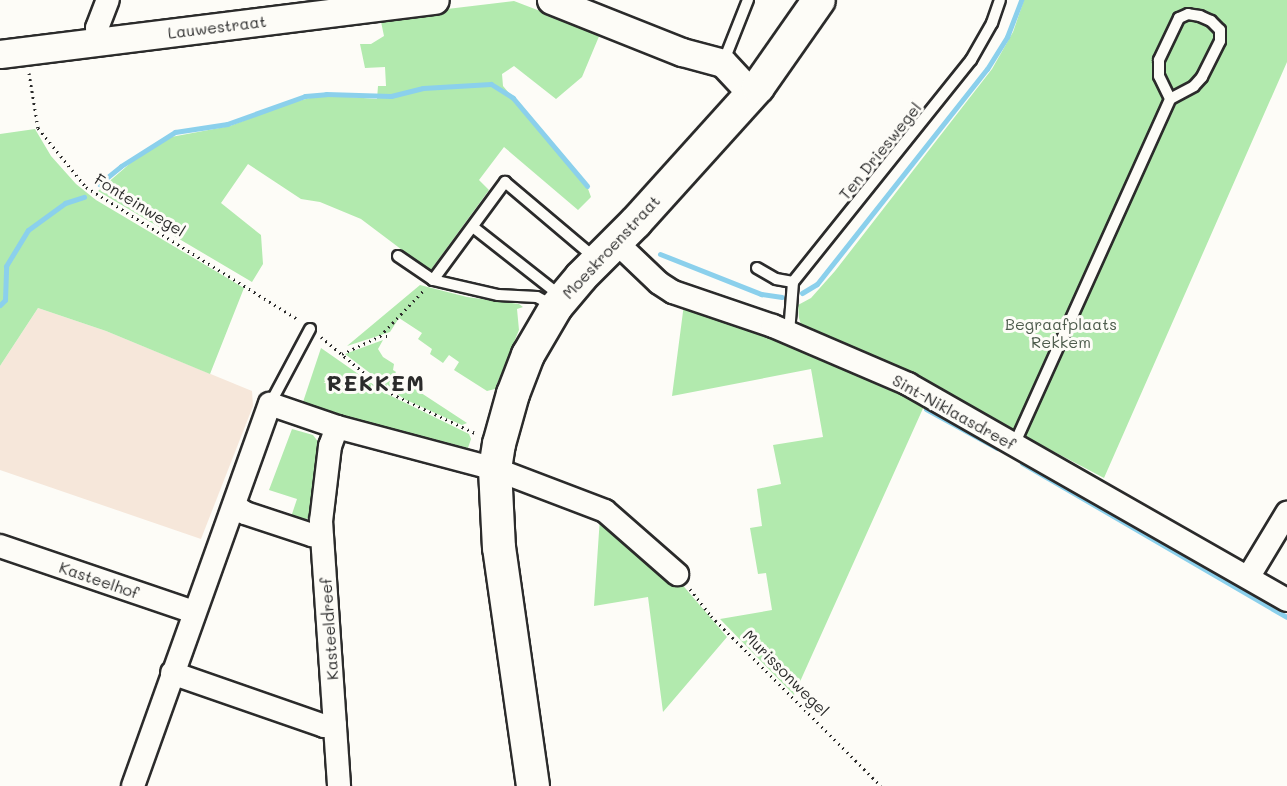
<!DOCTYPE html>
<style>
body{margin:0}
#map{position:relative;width:1287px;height:786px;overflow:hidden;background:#fdfcf7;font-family:Mali,sans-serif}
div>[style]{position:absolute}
.built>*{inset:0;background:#f6e7da}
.green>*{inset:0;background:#b2eaae}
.stream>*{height:5px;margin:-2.5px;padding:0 2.5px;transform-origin:2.5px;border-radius:2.5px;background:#8bd0ec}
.path>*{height:3px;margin-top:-1.5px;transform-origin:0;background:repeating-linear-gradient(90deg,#2b2b2b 0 1.5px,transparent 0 6px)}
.roads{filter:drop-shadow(2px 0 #2b2b2b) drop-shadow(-2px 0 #2b2b2b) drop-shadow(0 2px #2b2b2b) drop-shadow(0 -2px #2b2b2b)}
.service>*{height:10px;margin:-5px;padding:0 5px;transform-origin:5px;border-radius:5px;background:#fdfcf7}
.minor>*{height:22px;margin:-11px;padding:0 11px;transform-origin:11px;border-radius:11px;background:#fdfcf7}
.tertiary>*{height:27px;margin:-13.5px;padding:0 13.5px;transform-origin:13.5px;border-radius:13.5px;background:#fdfcf7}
.secondary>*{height:32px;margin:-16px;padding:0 16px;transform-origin:16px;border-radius:16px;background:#fdfcf7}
span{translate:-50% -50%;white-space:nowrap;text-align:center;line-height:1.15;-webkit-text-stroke:6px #fdfcf7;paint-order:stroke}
.street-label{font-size:16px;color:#2b2b2b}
.park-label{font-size:16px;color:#4d5b4c}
.district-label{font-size:22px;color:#2b2b2b;font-weight:700;letter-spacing:1.5px}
</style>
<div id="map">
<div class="built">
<i style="clip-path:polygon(38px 308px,106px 331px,252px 391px,253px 406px,201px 539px,0 470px,0 366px)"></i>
</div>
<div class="green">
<i style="clip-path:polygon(1024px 0,1287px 0,1287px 62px,1104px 478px,931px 387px,802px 328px,799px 318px,798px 305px,811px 298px,835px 271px,992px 69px,1013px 32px)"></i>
<i style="clip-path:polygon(514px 1px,600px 34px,582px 77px,556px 99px,514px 66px,502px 74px,503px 86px,587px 186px,591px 197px,578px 210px,504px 147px,479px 180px,489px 190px,430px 271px,361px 219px,320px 202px,301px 199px,248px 164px,221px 203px,261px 235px,263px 264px,252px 282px,98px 191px,134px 160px,171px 137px,230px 126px,290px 103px,322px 95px,377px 99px,378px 86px,386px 86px,385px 67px,365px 68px,360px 44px,371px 44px,384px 36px,380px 17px)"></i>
<i style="clip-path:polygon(35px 129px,51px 156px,76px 184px,96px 200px,244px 288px,210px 374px,106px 331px,38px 308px,0 366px,0 134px)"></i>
<i style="clip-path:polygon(420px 285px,467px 297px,519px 304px,523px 307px,517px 309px,519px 330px,495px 389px,487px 391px,454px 370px,459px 362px,449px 355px,443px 363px,430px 354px,432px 349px,418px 339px,422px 333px,399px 318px,390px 332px,347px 346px)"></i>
<i style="clip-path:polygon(684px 304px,790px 343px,925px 404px,794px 695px,720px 619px,772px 610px,766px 573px,758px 574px,750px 528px,762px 526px,757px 489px,781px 484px,773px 445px,823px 437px,811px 369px,672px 396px)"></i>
<i style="clip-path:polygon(383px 340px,378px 349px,383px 357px,394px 364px,393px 370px,396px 372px,390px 381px,405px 391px,409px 385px,467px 423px,462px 425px,404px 399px,345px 354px)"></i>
<i style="clip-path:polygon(321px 348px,387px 394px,469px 434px,471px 439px,468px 448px,302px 405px)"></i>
<i style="clip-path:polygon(292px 429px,313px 435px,319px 443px,315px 514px,303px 521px,291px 517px,297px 499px,269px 490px)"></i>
<i style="clip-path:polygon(600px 517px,680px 582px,727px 637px,663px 712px,648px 597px,594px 606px)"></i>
</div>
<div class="stream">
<i style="left:99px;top:184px;width:28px;rotate:-39deg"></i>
<i style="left:121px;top:166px;width:64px;rotate:-32.2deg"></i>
<i style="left:175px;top:132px;width:53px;rotate:-8.7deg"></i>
<i style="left:227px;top:124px;width:83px;rotate:-19.7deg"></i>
<i style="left:305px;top:96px;width:21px;rotate:-5deg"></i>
<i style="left:326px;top:94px;width:65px;rotate:1.8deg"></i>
<i style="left:391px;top:96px;width:33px;rotate:-14deg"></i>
<i style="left:423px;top:88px;width:68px;rotate:-3.4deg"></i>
<i style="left:491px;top:84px;width:26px;rotate:32deg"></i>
<i style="left:513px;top:98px;width:115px;rotate:49.9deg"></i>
<i style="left:660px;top:254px;width:109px;rotate:21.6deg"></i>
<i style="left:761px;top:294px;width:21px;rotate:8deg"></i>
<i style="left:802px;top:293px;width:17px;rotate:-31deg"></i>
<i style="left:817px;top:284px;width:274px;rotate:-51.7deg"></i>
<i style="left:987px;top:69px;width:38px;rotate:-58deg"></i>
<i style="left:1007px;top:37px;width:40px;rotate:-69deg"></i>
<i style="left:0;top:305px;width:7px;rotate:-45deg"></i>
<i style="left:5px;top:300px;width:34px;rotate:-88deg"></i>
<i style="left:6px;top:266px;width:42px;rotate:-58.6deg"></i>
<i style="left:28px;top:230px;width:46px;rotate:-36.1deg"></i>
<i style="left:65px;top:203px;width:20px;rotate:-18deg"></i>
<i style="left:926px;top:409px;width:81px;rotate:28.8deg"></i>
<i style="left:1022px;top:463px;width:306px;rotate:30.2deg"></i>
</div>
<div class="path">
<i style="left:29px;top:73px;width:56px;rotate:80.7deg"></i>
<i style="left:38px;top:128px;width:76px;rotate:50.9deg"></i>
<i style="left:86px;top:187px;width:251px;rotate:32deg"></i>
<i style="left:380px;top:336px;width:64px;rotate:-46.3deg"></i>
<i style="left:321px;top:337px;width:85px;rotate:39.7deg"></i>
<i style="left:386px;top:391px;width:101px;rotate:25.3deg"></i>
<i style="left:342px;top:354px;width:42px;rotate:-25.3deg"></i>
<i style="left:380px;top:336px;width:10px"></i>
<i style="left:690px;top:589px;width:34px;rotate:52deg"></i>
<i style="left:711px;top:616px;width:240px;rotate:45deg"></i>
</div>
<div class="roads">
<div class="service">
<i style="left:723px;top:63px;width:68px;rotate:-68.4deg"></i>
<i style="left:473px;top:227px;width:113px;rotate:38.2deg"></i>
<i style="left:398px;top:256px;width:42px;rotate:34.4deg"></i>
<i style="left:433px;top:280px;width:67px;rotate:13deg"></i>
<i style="left:498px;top:295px;width:39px;rotate:3deg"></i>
<i style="left:537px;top:297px;width:19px;rotate:28deg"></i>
<i style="left:757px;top:268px;width:22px;rotate:30deg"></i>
<i style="left:776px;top:279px;width:17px;rotate:10deg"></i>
<i style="left:433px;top:280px;width:122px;rotate:-53.7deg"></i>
<i style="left:505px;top:182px;width:118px;rotate:40.2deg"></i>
<i style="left:793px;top:282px;width:285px;rotate:-51.3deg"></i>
<i style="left:971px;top:60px;width:43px;rotate:-60.4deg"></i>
<i style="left:992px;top:23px;width:24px;rotate:-71deg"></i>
<i style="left:789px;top:333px;width:51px;rotate:-85.5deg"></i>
<i style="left:270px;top:404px;width:85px;rotate:-61.9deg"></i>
<i style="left:1014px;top:445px;width:380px;rotate:-65.7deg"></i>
<i style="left:1170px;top:99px;width:27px;rotate:-28deg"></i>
<i style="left:1194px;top:86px;width:12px;rotate:-48deg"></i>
<i style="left:1202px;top:77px;width:40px;rotate:-63.4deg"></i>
<i style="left:1220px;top:41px;width:11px;rotate:-90deg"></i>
<i style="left:1220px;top:30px;width:13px;rotate:-135deg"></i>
<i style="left:1211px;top:21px;width:12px;rotate:-156deg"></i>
<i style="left:1200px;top:16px;width:12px;rotate:-171deg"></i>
<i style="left:1188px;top:14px;width:10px;rotate:156deg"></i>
<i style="left:1179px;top:18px;width:47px;rotate:115.5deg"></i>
<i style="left:1159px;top:60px;width:16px;rotate:90deg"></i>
<i style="left:1159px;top:76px;width:25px;rotate:64deg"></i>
</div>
<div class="minor">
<i style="left:99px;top:42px;width:14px;rotate:-98deg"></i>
<i style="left:97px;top:28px;width:30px;rotate:-69deg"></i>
<i style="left:616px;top:242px;width:59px;rotate:43.6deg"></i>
<i style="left:659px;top:283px;width:17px;rotate:33deg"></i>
<i style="left:673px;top:292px;width:106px;rotate:18.8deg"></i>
<i style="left:773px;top:326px;width:147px;rotate:23.2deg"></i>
<i style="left:908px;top:384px;width:436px;rotate:29.7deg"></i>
<i style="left:337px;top:427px;width:20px;rotate:110deg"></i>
<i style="left:330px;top:446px;width:76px;rotate:96.8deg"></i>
<i style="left:321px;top:521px;width:266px;rotate:86.1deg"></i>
<i style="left:235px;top:506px;width:12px;rotate:35deg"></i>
<i style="left:245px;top:513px;width:71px;rotate:18.2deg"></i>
<i style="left:312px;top:535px;width:9px"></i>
<i style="left:0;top:546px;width:205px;rotate:18.8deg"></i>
<i style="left:1249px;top:576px;width:74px;rotate:-58.9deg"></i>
<i style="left:172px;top:673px;width:161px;rotate:19.2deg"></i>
<i style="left:324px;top:726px;width:11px;rotate:-10deg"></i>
<i style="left:133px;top:786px;width:406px;rotate:-70.3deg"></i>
<i style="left:270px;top:404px;width:71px;rotate:18.9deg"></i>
<i style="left:337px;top:427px;width:163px;rotate:14.9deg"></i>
<i style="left:495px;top:469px;width:118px;rotate:20.9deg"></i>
<i style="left:605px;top:511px;width:96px;rotate:41.2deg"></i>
</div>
<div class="tertiary">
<i style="left:551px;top:0;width:141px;rotate:21.7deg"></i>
<i style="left:682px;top:52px;width:42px;rotate:15deg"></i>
<i style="left:723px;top:63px;width:34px;rotate:47deg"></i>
<i style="left:0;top:54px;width:438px;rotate:-7.1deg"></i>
</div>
<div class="secondary">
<i style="left:533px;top:786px;width:240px;rotate:-98.1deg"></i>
<i style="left:499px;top:548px;width:79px;rotate:-92.9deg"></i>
<i style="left:495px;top:469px;width:25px;rotate:-81deg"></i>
<i style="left:499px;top:444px;width:52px;rotate:-74.4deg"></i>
<i style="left:513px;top:394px;width:42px;rotate:-69deg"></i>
<i style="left:528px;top:355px;width:56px;rotate:-59.7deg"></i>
<i style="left:556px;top:307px;width:39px;rotate:-50deg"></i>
<i style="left:581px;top:277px;width:78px;rotate:-45deg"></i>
<i style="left:636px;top:222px;width:182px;rotate:-47.9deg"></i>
<i style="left:758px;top:87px;width:106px;rotate:-55deg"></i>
</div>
</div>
<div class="street-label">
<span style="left:217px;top:27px;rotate:-7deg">Lauwestraat</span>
<span style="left:880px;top:151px;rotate:-51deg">Ten Drieswegel</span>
<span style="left:140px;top:205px;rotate:32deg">Fonteinwegel</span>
<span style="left:611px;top:247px;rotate:-47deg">Moeskroenstraat</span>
<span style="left:954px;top:412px;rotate:29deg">Sint-Niklaasdreef</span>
<span style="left:99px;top:580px;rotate:19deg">Kasteelhof</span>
<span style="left:329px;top:629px;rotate:-94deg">Kasteeldreef</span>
<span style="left:786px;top:673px;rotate:45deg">Murissonwegel</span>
</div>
<div class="park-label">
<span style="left:1061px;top:333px">Begraafplaats<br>Rekkem</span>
</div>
<div class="district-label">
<span style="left:376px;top:383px">REKKEM</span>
</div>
</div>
